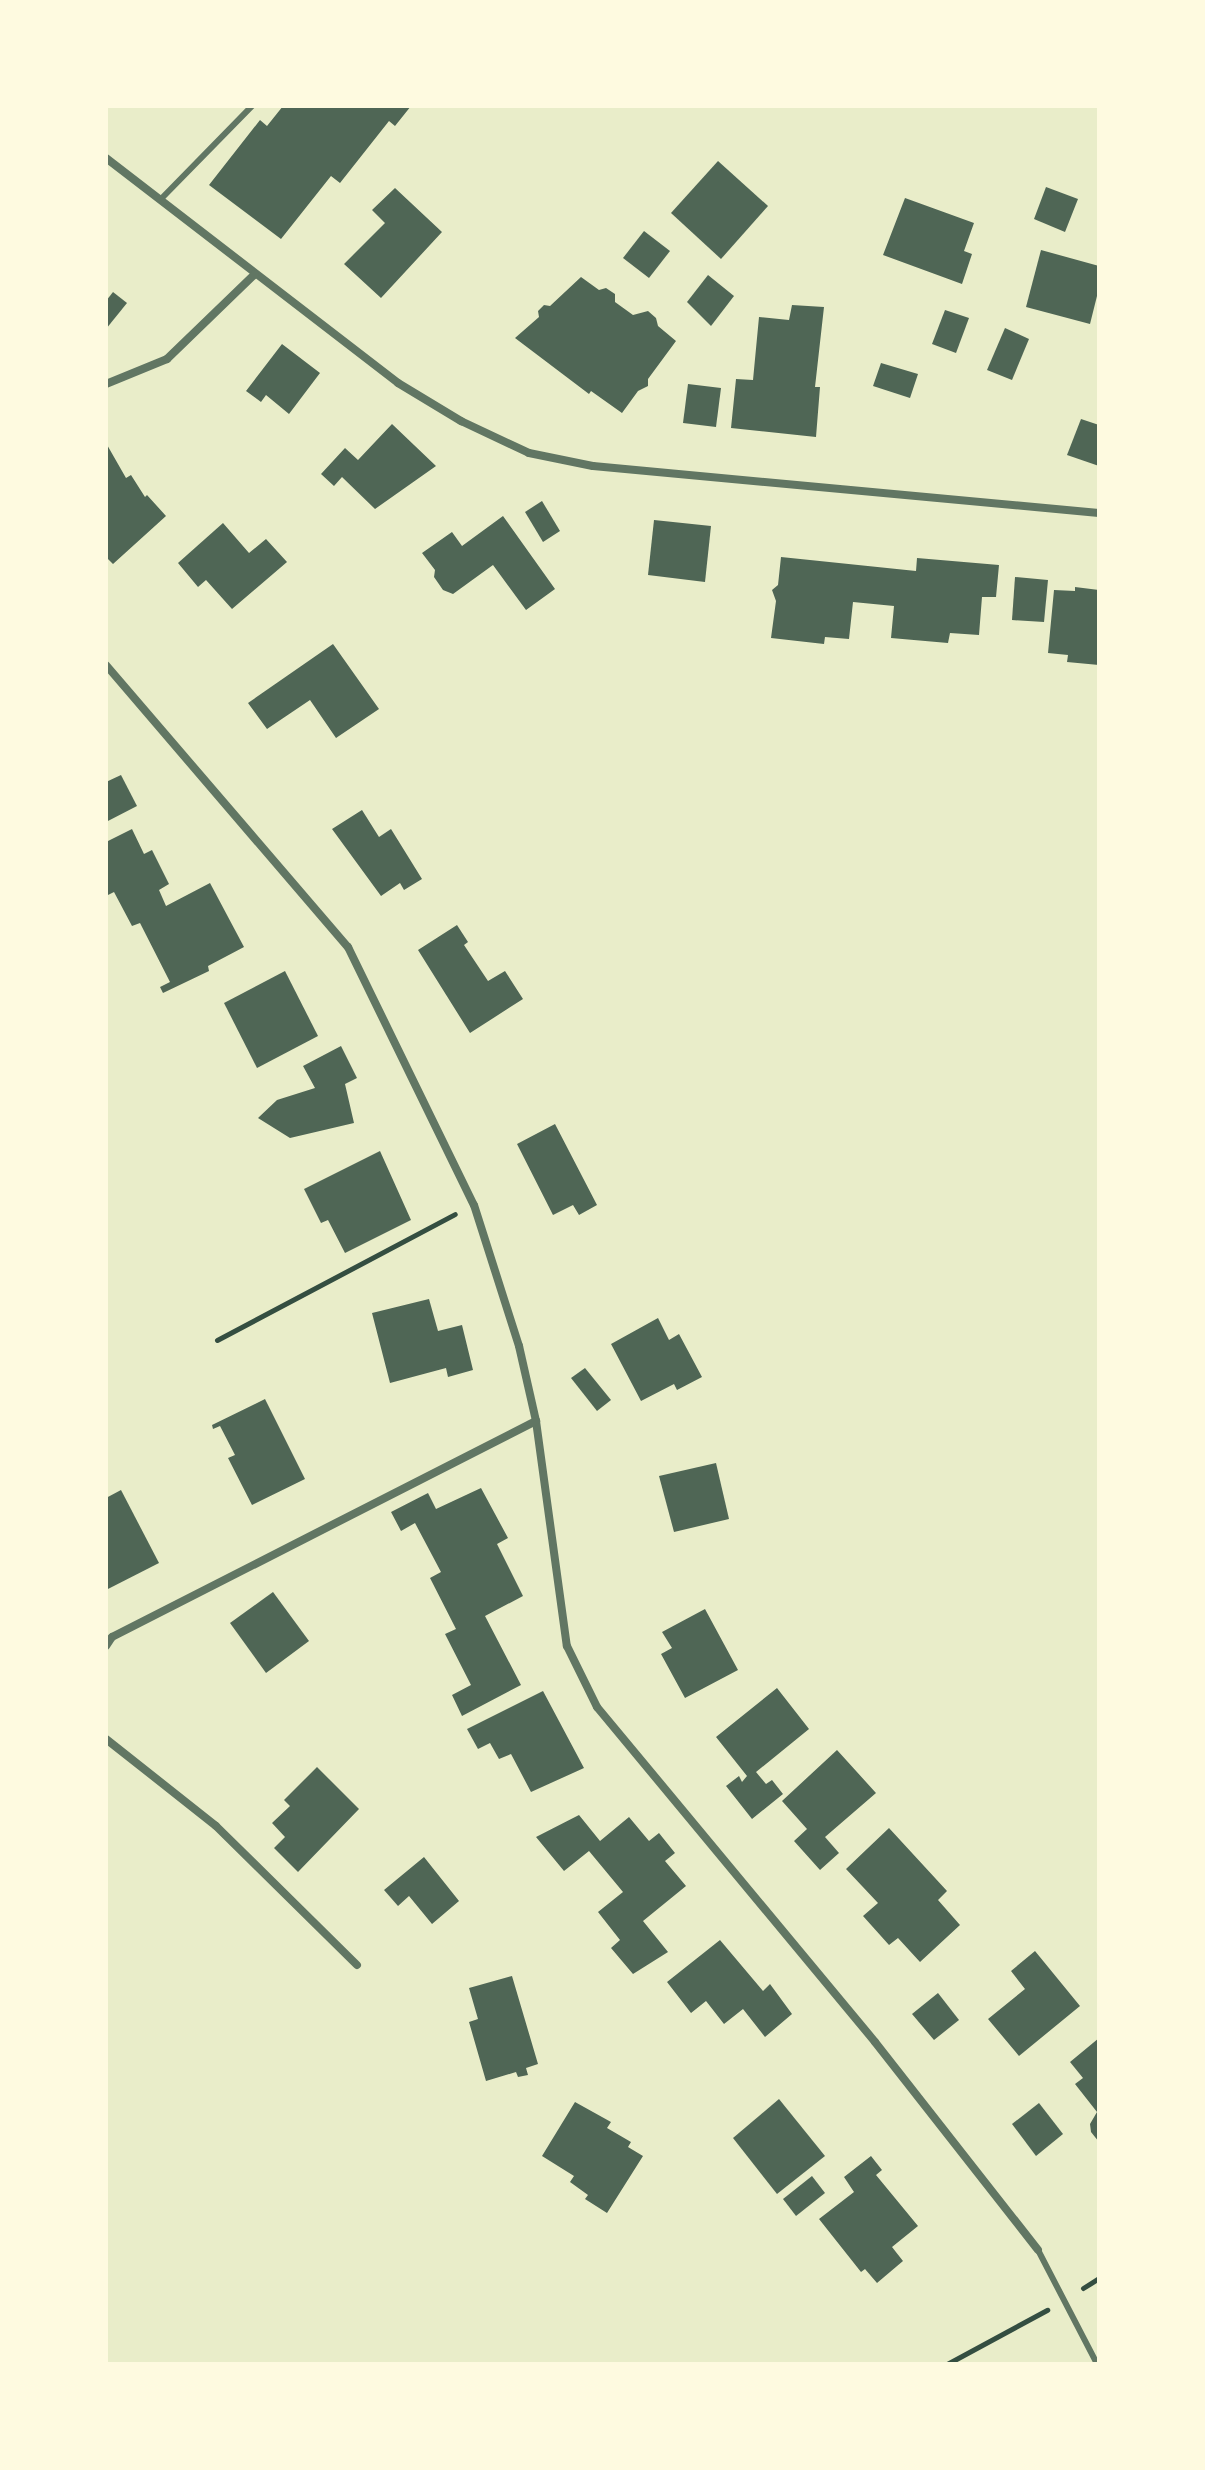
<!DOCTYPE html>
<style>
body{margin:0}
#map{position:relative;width:1205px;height:2470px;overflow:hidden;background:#e9edc9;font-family:Figtree,sans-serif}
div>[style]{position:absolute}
.building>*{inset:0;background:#4f6655}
.path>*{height:5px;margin:-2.5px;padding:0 2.5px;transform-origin:2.5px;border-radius:2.5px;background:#344e41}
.service>*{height:6px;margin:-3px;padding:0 3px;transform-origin:3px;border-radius:3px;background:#617663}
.minor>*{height:8px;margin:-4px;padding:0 4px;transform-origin:4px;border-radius:4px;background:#617663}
span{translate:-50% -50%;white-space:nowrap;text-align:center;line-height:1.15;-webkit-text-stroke:7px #fefae0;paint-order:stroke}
.frame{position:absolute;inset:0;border:108px solid #fefae0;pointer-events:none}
</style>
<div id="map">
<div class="building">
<i style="clip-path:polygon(283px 106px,411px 106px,395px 126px,389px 121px,340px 183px,331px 176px,281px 239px,209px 185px,260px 120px,267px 126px)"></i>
<i style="clip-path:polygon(718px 161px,768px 206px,721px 259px,671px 213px)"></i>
<i style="clip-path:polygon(1046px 187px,1078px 199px,1065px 232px,1034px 219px)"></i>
<i style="clip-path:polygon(395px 188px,442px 232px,381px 298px,344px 264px,385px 223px,372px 210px)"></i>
<i style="clip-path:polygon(905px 198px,974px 223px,964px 251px,972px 254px,962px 284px,883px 255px)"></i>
<i style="clip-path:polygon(644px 231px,670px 251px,649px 278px,623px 258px)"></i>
<i style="clip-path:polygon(1041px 250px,1099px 266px,1099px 288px,1090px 324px,1026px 307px)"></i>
<i style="clip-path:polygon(708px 275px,734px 296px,711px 326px,687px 302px)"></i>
<i style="clip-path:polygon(581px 277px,599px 290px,606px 288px,615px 294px,615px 302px,633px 315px,648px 311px,656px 318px,658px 326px,676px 341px,648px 379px,648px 386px,638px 391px,622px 413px,591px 391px,589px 394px,515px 338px,539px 317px,538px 311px,544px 305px,550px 306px)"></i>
<i style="clip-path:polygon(113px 292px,127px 303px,106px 329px,106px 301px)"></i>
<i style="clip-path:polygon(792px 305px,824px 307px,815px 387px,820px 387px,816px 437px,731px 428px,736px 379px,753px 380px,759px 317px,789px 320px)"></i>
<i style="clip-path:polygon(945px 310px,969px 318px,956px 353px,932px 344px)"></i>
<i style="clip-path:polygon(1005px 328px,1029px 339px,1012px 380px,987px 370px)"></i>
<i style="clip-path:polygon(282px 344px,320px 373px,289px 414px,266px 395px,261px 402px,246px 391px)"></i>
<i style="clip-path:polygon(881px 363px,918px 374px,910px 398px,873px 386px)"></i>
<i style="clip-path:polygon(688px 384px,721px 388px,716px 427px,683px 423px)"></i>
<i style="clip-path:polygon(1081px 419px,1099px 425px,1099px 466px,1067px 455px)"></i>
<i style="clip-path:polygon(392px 424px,436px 466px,375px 509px,342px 477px,334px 486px,321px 474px,345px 448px,358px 460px)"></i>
<i style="clip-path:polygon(106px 443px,126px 478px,131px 475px,145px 497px,147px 495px,166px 516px,113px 564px,106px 557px)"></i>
<i style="clip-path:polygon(542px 501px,560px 531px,543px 542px,525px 512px)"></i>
<i style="clip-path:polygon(503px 516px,555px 589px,526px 610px,493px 565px,453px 594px,443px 590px,434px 577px,435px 570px,422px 553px,452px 532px,462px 546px)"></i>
<i style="clip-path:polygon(654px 520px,711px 526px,705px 582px,648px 575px)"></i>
<i style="clip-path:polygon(223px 523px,249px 553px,266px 539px,287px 562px,232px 609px,206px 580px,198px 587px,178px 563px)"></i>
<i style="clip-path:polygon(781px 557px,916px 571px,917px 558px,999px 565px,996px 597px,982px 597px,979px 635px,950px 633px,948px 643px,891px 638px,894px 606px,853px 602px,849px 639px,825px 637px,824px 644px,771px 638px,776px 601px,772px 590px,778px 585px)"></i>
<i style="clip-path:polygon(1015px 577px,1048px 580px,1044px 622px,1012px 620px)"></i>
<i style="clip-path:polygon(1075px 587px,1099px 590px,1099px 665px,1067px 662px,1068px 655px,1048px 653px,1054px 590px,1075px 591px)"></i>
<i style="clip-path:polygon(333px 644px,379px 709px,336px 738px,310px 700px,267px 729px,248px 703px)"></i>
<i style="clip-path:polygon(121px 775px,137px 806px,106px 822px,106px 782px)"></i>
<i style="clip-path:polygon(362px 810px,379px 837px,391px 829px,422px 879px,404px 890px,400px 883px,381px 896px,332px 829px)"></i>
<i style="clip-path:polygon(132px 829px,144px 854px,152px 850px,169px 884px,159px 890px,166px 906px,210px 883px,244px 947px,208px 966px,209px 971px,163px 993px,160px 987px,170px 982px,140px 923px,132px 926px,114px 892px,106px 896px,106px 842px)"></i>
<i style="clip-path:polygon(457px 925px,468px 942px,464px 945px,488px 981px,505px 971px,523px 999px,470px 1033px,418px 950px)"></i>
<i style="clip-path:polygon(285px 971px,318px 1036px,257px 1068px,224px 1003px)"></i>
<i style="clip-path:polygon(341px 1046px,357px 1078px,345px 1084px,354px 1123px,290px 1138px,258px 1118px,277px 1100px,315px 1088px,303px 1066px)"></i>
<i style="clip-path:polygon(555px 1124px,597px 1205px,579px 1215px,573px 1205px,553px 1215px,517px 1144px)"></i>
<i style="clip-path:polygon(380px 1151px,411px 1220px,345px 1253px,328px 1220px,321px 1223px,304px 1189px)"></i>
<i style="clip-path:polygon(429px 1299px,438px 1331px,462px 1325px,473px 1370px,448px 1377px,446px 1368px,390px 1383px,372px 1313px)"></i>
<i style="clip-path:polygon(658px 1318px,669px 1340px,679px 1334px,702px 1377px,677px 1390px,674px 1384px,641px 1401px,611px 1344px)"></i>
<i style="clip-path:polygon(585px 1368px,611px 1400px,597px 1411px,571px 1378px)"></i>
<i style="clip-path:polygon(265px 1399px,305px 1479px,252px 1505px,228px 1458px,235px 1455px,220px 1426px,213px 1429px,212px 1425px)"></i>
<i style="clip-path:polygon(716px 1463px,729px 1519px,674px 1532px,659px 1476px)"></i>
<i style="clip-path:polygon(481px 1488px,508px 1538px,497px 1544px,523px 1596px,485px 1616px,521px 1685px,462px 1716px,452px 1695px,471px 1685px,445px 1634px,456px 1629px,430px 1578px,441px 1572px,415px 1523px,401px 1531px,391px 1512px,428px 1493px,436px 1509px)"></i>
<i style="clip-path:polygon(121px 1490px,159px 1563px,106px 1590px,106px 1498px)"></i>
<i style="clip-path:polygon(273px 1592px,309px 1641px,266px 1673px,230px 1623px)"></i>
<i style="clip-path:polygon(705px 1609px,738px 1670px,685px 1698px,661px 1654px,672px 1648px,662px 1632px)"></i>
<i style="clip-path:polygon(777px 1688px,809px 1729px,756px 1772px,766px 1784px,772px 1780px,783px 1794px,752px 1819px,726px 1786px,739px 1776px,742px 1782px,747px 1776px,716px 1737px)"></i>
<i style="clip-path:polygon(543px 1691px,584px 1768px,531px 1792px,511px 1754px,499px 1759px,490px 1743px,478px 1749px,467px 1729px)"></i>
<i style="clip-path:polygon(837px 1750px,876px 1793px,825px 1837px,839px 1853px,820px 1870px,794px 1841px,807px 1829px,782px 1801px)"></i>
<i style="clip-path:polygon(317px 1767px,359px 1809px,298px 1872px,274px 1848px,285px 1837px,272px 1823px,290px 1806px,284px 1800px)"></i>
<i style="clip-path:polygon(579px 1815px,600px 1841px,629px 1817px,649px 1841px,659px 1833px,675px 1853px,665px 1861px,686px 1886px,643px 1921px,668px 1952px,633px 1974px,611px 1948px,620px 1940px,598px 1912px,623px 1892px,589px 1851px,564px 1871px,536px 1837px)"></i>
<i style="clip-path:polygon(889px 1828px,947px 1891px,938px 1900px,960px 1925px,920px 1962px,898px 1938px,889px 1945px,863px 1916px,878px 1903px,846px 1869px)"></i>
<i style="clip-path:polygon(424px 1857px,459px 1901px,432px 1924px,409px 1896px,398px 1906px,384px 1890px)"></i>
<i style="clip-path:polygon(720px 1940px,763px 1991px,770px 1984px,792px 2014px,765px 2037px,743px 2009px,724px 2024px,706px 2001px,691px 2013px,667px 1982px)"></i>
<i style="clip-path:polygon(1035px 1951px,1080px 2006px,1019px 2056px,988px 2019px,1025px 1989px,1011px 1971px)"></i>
<i style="clip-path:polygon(512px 1976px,538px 2064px,526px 2068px,528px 2075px,518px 2077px,516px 2072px,486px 2081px,469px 2022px,478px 2019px,469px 1988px)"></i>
<i style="clip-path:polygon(938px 1993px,959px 2020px,934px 2040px,912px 2014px)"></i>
<i style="clip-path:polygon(1099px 2038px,1099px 2142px,1091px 2132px,1090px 2124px,1097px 2112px,1075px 2084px,1083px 2078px,1070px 2062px)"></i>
<i style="clip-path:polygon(779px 2099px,825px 2156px,777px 2194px,733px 2138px)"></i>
<i style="clip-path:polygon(575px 2102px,611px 2122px,607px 2128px,631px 2142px,628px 2147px,643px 2156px,607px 2213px,585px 2199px,588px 2195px,570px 2182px,574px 2176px,542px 2156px)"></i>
<i style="clip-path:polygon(1039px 2103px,1063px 2134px,1036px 2156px,1012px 2124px)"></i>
<i style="clip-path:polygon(871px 2156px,882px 2170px,876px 2175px,918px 2226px,892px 2247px,903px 2261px,877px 2283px,865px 2269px,861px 2272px,819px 2219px,854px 2192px,844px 2177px)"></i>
<i style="clip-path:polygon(812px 2176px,825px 2193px,796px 2216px,783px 2199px)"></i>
</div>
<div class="path">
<i style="left:217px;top:1340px;width:269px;rotate:-27.9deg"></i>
<i style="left:1083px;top:2288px;width:19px;rotate:-32deg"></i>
<i style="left:947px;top:2364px;width:114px;rotate:-28.4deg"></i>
</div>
<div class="service">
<i style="left:160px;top:200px;width:132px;rotate:-45.6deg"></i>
<i style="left:1038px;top:2250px;width:128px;rotate:62.6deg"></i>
</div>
<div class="minor">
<i style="left:106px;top:158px;width:369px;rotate:37.6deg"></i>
<i style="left:398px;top:383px;width:74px;rotate:31.1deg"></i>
<i style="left:461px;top:421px;width:75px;rotate:25.2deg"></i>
<i style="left:529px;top:453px;width:65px;rotate:11.5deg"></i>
<i style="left:593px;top:466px;width:508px;rotate:5.31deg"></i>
<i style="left:106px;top:384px;width:66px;rotate:-22.3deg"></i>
<i style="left:167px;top:359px;width:122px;rotate:-44deg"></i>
<i style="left:106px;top:665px;width:372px;rotate:49.4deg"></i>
<i style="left:348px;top:947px;width:287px;rotate:64deg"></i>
<i style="left:474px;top:1205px;width:148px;rotate:72.3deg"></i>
<i style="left:519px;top:1346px;width:77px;rotate:77.2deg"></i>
<i style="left:536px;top:1421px;width:227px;rotate:82.2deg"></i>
<i style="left:567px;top:1646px;width:68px;rotate:63.8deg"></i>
<i style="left:597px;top:1707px;width:435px;rotate:50.3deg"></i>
<i style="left:875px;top:2042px;width:264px;rotate:51.9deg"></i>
<i style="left:106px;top:1646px;width:11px;rotate:-56deg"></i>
<i style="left:112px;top:1637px;width:476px;rotate:-27deg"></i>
<i style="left:106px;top:1739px;width:140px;rotate:38.3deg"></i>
<i style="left:216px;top:1826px;width:198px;rotate:44.6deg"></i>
</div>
<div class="frame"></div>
</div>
